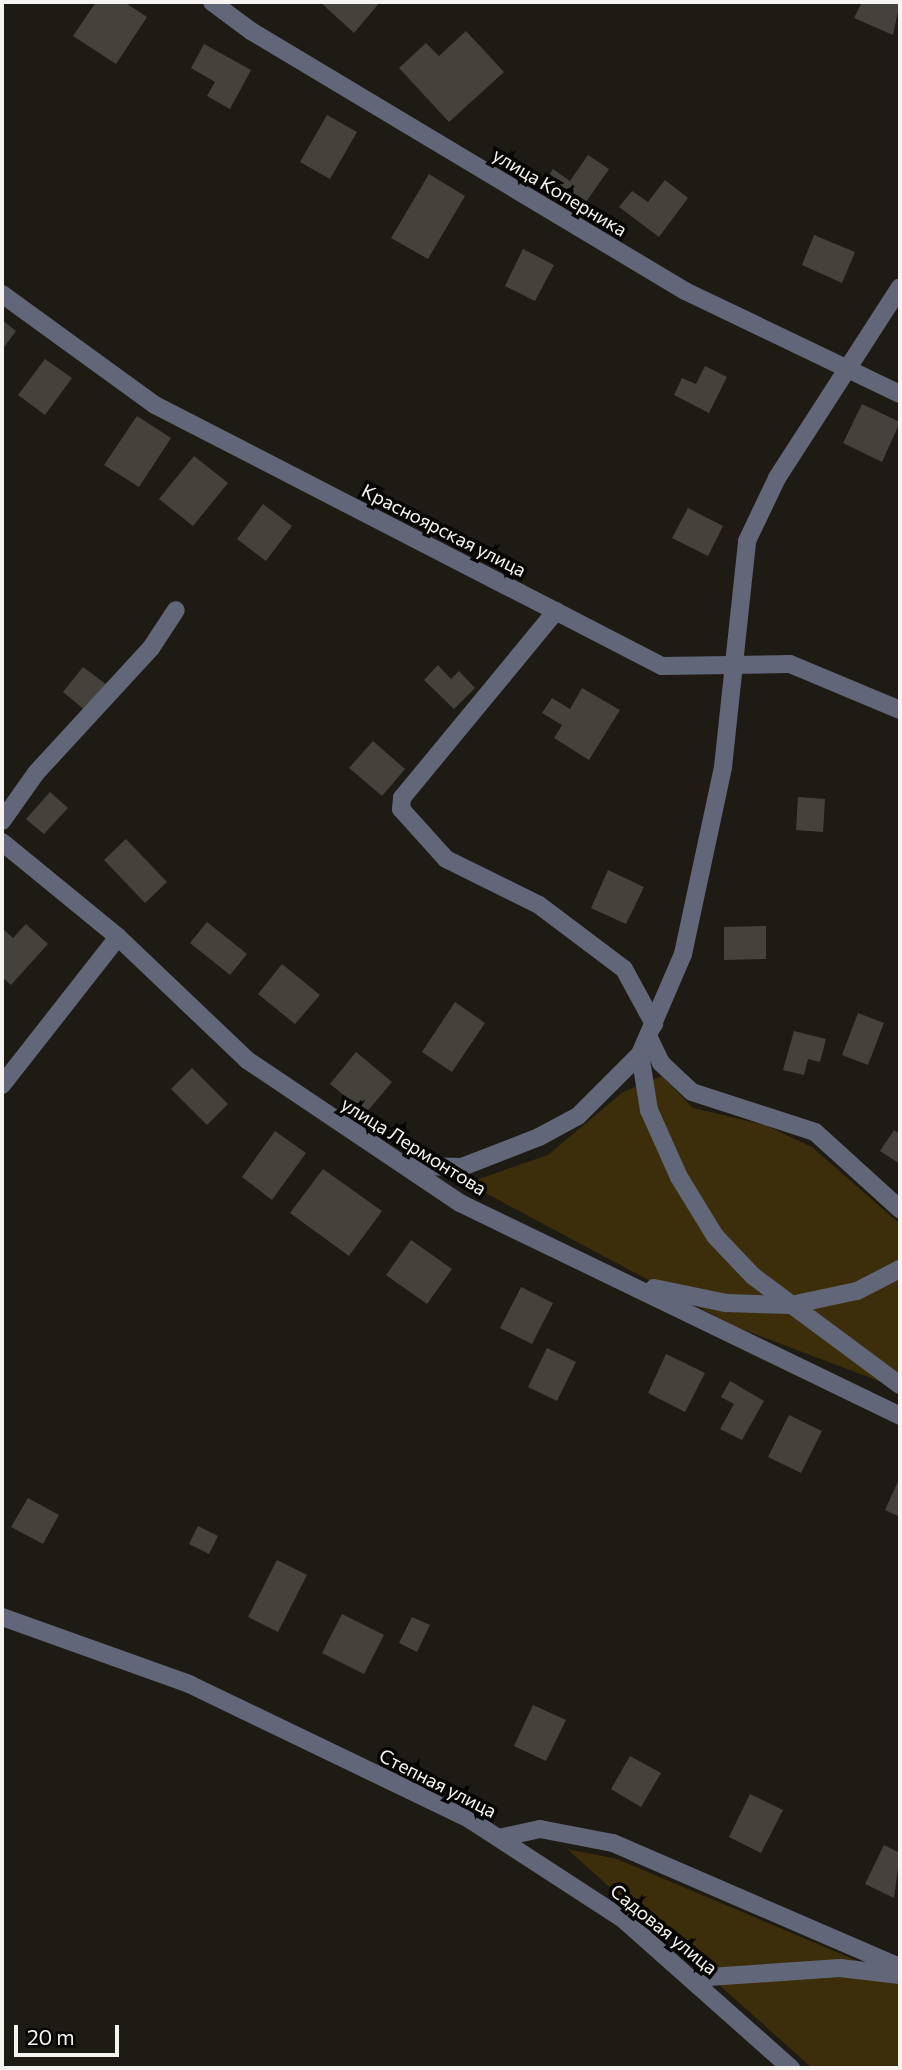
<!DOCTYPE html>
<meta charset="utf-8">
<style>
body{margin:0}
#map{position:relative;width:902px;height:2070px;overflow:hidden;background:#1e1b15;font-family:Commissioner,sans-serif}
div>[style]{position:absolute}
.green>*{inset:0;background:#3c2e0a}
.building>*{inset:0;background:#45423b}
.lane>*{height:18px;margin:-9px;padding:0 9px;transform-origin:9px;border-radius:9px;background:#626679}
.street>*{height:18px;margin:-9px;padding:0 9px;transform-origin:9px;border-radius:9px;background:#626679}
span{translate:-50% -50%;white-space:nowrap;text-align:center;line-height:1.15;-webkit-text-stroke:7px #070604;paint-order:stroke}
.street-label{font-size:19px;color:#f6f4f0}
.frame{position:absolute;inset:0;border:4px solid #f6f4f0;pointer-events:none}
.scale{position:absolute;left:14px;top:2025px;width:105px;height:32px;box-sizing:border-box;border:4px solid #f6f4f0;border-top:0;padding-left:9px;font-size:21px;line-height:24px;white-space:nowrap;color:#f6f4f0;-webkit-text-stroke:5px #070604;paint-order:stroke}
</style>
<div id="map">
<div class="green">
<i style="clip-path:polygon(662px 1076px,693px 1108px,765px 1125px,812px 1147px,900px 1224px,900px 1389px,734px 1326px,467px 1183px,548px 1155px,623px 1092px)"></i>
<i style="clip-path:polygon(567px 1849px,617px 1859px,900px 1979px,900px 2068px,812px 2068px)"></i>
</div>
<div class="building">
<i style="clip-path:polygon(96px 2px,124px 2px,147px 17px,116px 64px,73px 36px)"></i>
<i style="clip-path:polygon(320px 2px,380px 2px,354px 33px)"></i>
<i style="clip-path:polygon(862px 2px,900px 2px,893px 35px,854px 18px)"></i>
<i style="clip-path:polygon(466px 31px,504px 72px,449px 122px,399px 68px,426px 43px,439px 56px)"></i>
<i style="clip-path:polygon(204px 44px,251px 70px,230px 109px,207px 96px,215px 82px,191px 68px)"></i>
<i style="clip-path:polygon(327px 115px,357px 132px,330px 179px,300px 162px)"></i>
<i style="clip-path:polygon(588px 155px,609px 169px,579px 212px,542px 186px,553px 169px,570px 181px)"></i>
<i style="clip-path:polygon(429px 174px,465px 196px,428px 259px,391px 238px)"></i>
<i style="clip-path:polygon(665px 180px,688px 198px,659px 237px,619px 207px,632px 191px,648px 202px)"></i>
<i style="clip-path:polygon(814px 235px,855px 252px,842px 283px,802px 265px)"></i>
<i style="clip-path:polygon(523px 249px,554px 265px,535px 301px,505px 286px)"></i>
<i style="clip-path:polygon(2px 320px,16px 331px,2px 350px)"></i>
<i style="clip-path:polygon(45px 359px,72px 378px,45px 415px,18px 395px)"></i>
<i style="clip-path:polygon(705px 366px,727px 377px,709px 413px,674px 395px,682px 378px,696px 384px)"></i>
<i style="clip-path:polygon(862px 404px,900px 422px,882px 462px,843px 443px)"></i>
<i style="clip-path:polygon(137px 416px,171px 438px,139px 487px,104px 465px)"></i>
<i style="clip-path:polygon(194px 456px,228px 483px,193px 526px,159px 499px)"></i>
<i style="clip-path:polygon(263px 504px,292px 526px,266px 561px,237px 539px)"></i>
<i style="clip-path:polygon(688px 508px,723px 526px,708px 556px,672px 538px)"></i>
<i style="clip-path:polygon(438px 665px,451px 679px,459px 671px,475px 688px,454px 709px,424px 680px)"></i>
<i style="clip-path:polygon(83px 667px,107px 685px,86px 711px,63px 692px)"></i>
<i style="clip-path:polygon(582px 688px,620px 710px,589px 760px,554px 738px,562px 725px,542px 713px,552px 698px,570px 709px)"></i>
<i style="clip-path:polygon(373px 741px,405px 769px,382px 796px,349px 768px)"></i>
<i style="clip-path:polygon(50px 792px,68px 808px,44px 834px,26px 819px)"></i>
<i style="clip-path:polygon(798px 797px,825px 799px,823px 832px,796px 830px)"></i>
<i style="clip-path:polygon(126px 839px,167px 882px,145px 903px,104px 860px)"></i>
<i style="clip-path:polygon(608px 870px,644px 887px,626px 924px,591px 908px)"></i>
<i style="clip-path:polygon(207px 922px,247px 954px,230px 975px,190px 943px)"></i>
<i style="clip-path:polygon(26px 924px,48px 944px,11px 985px,2px 977px,2px 928px,13px 938px)"></i>
<i style="clip-path:polygon(766px 926px,766px 959px,724px 960px,724px 927px)"></i>
<i style="clip-path:polygon(282px 964px,320px 995px,295px 1024px,258px 994px)"></i>
<i style="clip-path:polygon(455px 1002px,485px 1023px,452px 1072px,422px 1052px)"></i>
<i style="clip-path:polygon(858px 1013px,884px 1023px,868px 1065px,842px 1055px)"></i>
<i style="clip-path:polygon(794px 1031px,826px 1039px,820px 1062px,808px 1059px,804px 1075px,783px 1070px)"></i>
<i style="clip-path:polygon(356px 1052px,392px 1082px,366px 1113px,330px 1084px)"></i>
<i style="clip-path:polygon(192px 1068px,228px 1104px,207px 1125px,171px 1089px)"></i>
<i style="clip-path:polygon(894px 1130px,900px 1134px,900px 1164px,880px 1151px)"></i>
<i style="clip-path:polygon(275px 1131px,306px 1153px,272px 1200px,242px 1177px)"></i>
<i style="clip-path:polygon(323px 1169px,382px 1211px,349px 1256px,290px 1213px)"></i>
<i style="clip-path:polygon(411px 1240px,452px 1269px,427px 1304px,386px 1275px)"></i>
<i style="clip-path:polygon(521px 1287px,553px 1303px,532px 1344px,500px 1328px)"></i>
<i style="clip-path:polygon(547px 1348px,576px 1362px,557px 1401px,528px 1387px)"></i>
<i style="clip-path:polygon(666px 1354px,705px 1373px,685px 1412px,648px 1393px)"></i>
<i style="clip-path:polygon(730px 1381px,764px 1401px,742px 1440px,720px 1429px,734px 1404px,721px 1397px)"></i>
<i style="clip-path:polygon(789px 1415px,822px 1431px,801px 1473px,768px 1457px)"></i>
<i style="clip-path:polygon(900px 1477px,900px 1517px,885px 1510px)"></i>
<i style="clip-path:polygon(28px 1498px,59px 1515px,43px 1544px,11px 1527px)"></i>
<i style="clip-path:polygon(198px 1526px,218px 1536px,209px 1554px,189px 1544px)"></i>
<i style="clip-path:polygon(277px 1560px,307px 1575px,278px 1632px,248px 1617px)"></i>
<i style="clip-path:polygon(342px 1614px,384px 1635px,364px 1674px,322px 1653px)"></i>
<i style="clip-path:polygon(412px 1617px,430px 1625px,417px 1652px,399px 1643px)"></i>
<i style="clip-path:polygon(533px 1705px,566px 1720px,546px 1761px,514px 1746px)"></i>
<i style="clip-path:polygon(630px 1756px,661px 1773px,641px 1807px,611px 1789px)"></i>
<i style="clip-path:polygon(750px 1794px,783px 1810px,761px 1853px,729px 1837px)"></i>
<i style="clip-path:polygon(884px 1845px,900px 1853px,894px 1898px,865px 1884px)"></i>
</div>
<div class="lane">
<i style="left:556px;top:611px;width:242px;rotate:129.5deg"></i>
<i style="left:402px;top:798px;width:11px;rotate:95deg"></i>
<i style="left:401px;top:809px;width:67px;rotate:48deg"></i>
<i style="left:446px;top:859px;width:104px;rotate:26.3deg"></i>
<i style="left:539px;top:905px;width:106px;rotate:37deg"></i>
<i style="left:624px;top:969px;width:63px;rotate:61.4deg"></i>
<i style="left:2px;top:821px;width:59px;rotate:-54.7deg"></i>
<i style="left:36px;top:773px;width:170px;rotate:-47.4deg"></i>
<i style="left:151px;top:648px;width:45px;rotate:-56.7deg"></i>
<i style="left:694px;top:1978px;width:146px;rotate:-3.9deg"></i>
<i style="left:840px;top:1968px;width:60px;rotate:6.7deg"></i>
</div>
<div class="street">
<i style="left:212px;top:2px;width:49px;rotate:36.6deg"></i>
<i style="left:251px;top:31px;width:506px;rotate:30.92deg"></i>
<i style="left:685px;top:291px;width:238px;rotate:25.6deg"></i>
<i style="left:2px;top:294px;width:189px;rotate:36deg"></i>
<i style="left:155px;top:405px;width:570px;rotate:27.24deg"></i>
<i style="left:662px;top:666px;width:128px;rotate:-0.9deg"></i>
<i style="left:790px;top:664px;width:119px;rotate:22.7deg"></i>
<i style="left:2px;top:842px;width:150px;rotate:39.3deg"></i>
<i style="left:118px;top:937px;width:178px;rotate:43.6deg"></i>
<i style="left:247px;top:1060px;width:257px;rotate:33.9deg"></i>
<i style="left:460px;top:1203px;width:489px;rotate:25.8deg"></i>
<i style="left:648px;top:1036px;width:30px;rotate:64deg"></i>
<i style="left:661px;top:1063px;width:42px;rotate:43.1deg"></i>
<i style="left:692px;top:1092px;width:129px;rotate:18deg"></i>
<i style="left:815px;top:1132px;width:115px;rotate:42.2deg"></i>
<i style="left:640px;top:1054px;width:57px;rotate:80.9deg"></i>
<i style="left:649px;top:1110px;width:73px;rotate:65.9deg"></i>
<i style="left:679px;top:1177px;width:69px;rotate:58.6deg"></i>
<i style="left:715px;top:1236px;width:55px;rotate:46.5deg"></i>
<i style="left:753px;top:1276px;width:183px;rotate:36.6deg"></i>
<i style="left:2px;top:1085px;width:188px;rotate:-51.9deg"></i>
<i style="left:413px;top:1166px;width:49px;rotate:1.2deg"></i>
<i style="left:462px;top:1167px;width:83px;rotate:-21.3deg"></i>
<i style="left:539px;top:1137px;width:44px;rotate:-28.3deg"></i>
<i style="left:578px;top:1116px;width:88px;rotate:-45deg"></i>
<i style="left:640px;top:1054px;width:109px;rotate:-66.7deg"></i>
<i style="left:683px;top:954px;width:191px;rotate:-77.9deg"></i>
<i style="left:723px;top:767px;width:227px;rotate:-83.9deg"></i>
<i style="left:747px;top:541px;width:70px;rotate:-64.5deg"></i>
<i style="left:777px;top:478px;width:227px;rotate:-57.2deg"></i>
<i style="left:654px;top:1288px;width:74px;rotate:11.8deg"></i>
<i style="left:726px;top:1303px;width:65px;rotate:1.8deg"></i>
<i style="left:791px;top:1305px;width:67px;rotate:-12deg"></i>
<i style="left:857px;top:1291px;width:48px;rotate:-27.1deg"></i>
<i style="left:2px;top:1617px;width:199px;rotate:19.7deg"></i>
<i style="left:189px;top:1684px;width:311px;rotate:25.7deg"></i>
<i style="left:469px;top:1819px;width:184px;rotate:33deg"></i>
<i style="left:623px;top:1919px;width:225px;rotate:41.6deg"></i>
<i style="left:499px;top:1838px;width:42px;rotate:-12.4deg"></i>
<i style="left:540px;top:1829px;width:74px;rotate:10.9deg"></i>
<i style="left:613px;top:1843px;width:313px;rotate:23.4deg"></i>
</div>
<div class="street-label">
<span style="left:560px;top:192px;rotate:31deg">улица Коперника</span>
<span style="left:444px;top:530px;rotate:27deg">Красноярская улица</span>
<span style="left:414px;top:1146px;rotate:32deg">улица Лермонтова</span>
<span style="left:438px;top:1783px;rotate:27deg">Степная улица</span>
<span style="left:664px;top:1929px;rotate:39deg">Садовая улица</span>
</div>
<div class="frame"></div>
<div class="scale">20 m</div>
</div>
